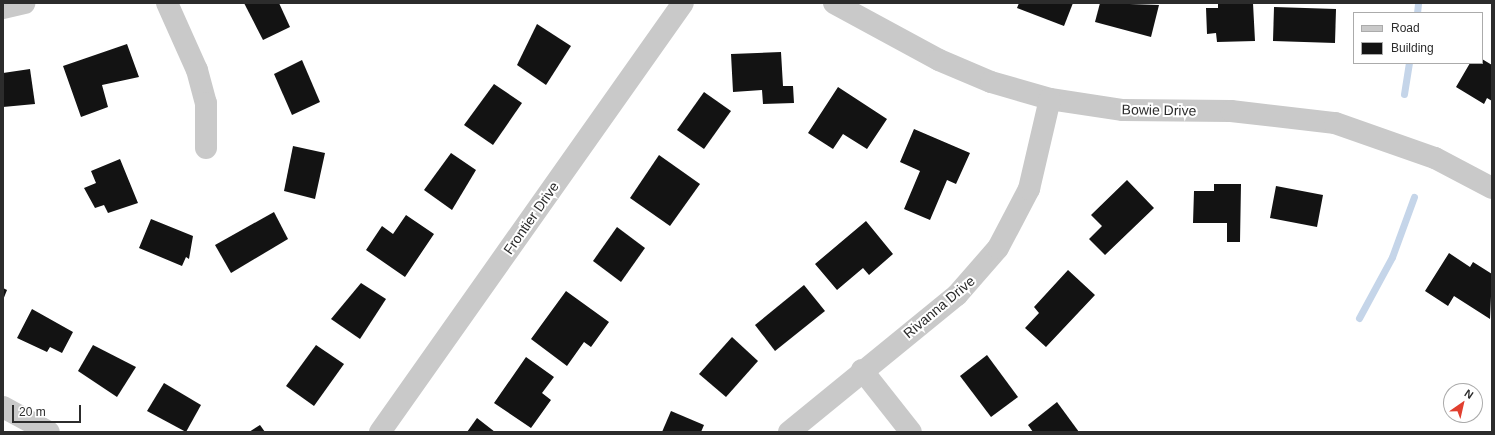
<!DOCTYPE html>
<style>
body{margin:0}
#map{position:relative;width:1495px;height:435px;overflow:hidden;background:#fff;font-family:Helvetica,sans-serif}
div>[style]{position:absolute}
.stream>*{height:7px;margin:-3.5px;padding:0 3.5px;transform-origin:3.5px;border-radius:3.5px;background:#c5d5e9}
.building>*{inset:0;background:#131313}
.minor>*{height:22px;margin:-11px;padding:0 11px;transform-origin:11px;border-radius:11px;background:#c9c9c9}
span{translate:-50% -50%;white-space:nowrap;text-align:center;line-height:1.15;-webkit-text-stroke:4px #fff;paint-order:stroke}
.street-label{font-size:14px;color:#2c2c2c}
.frame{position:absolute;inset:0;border:4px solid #2c2c2c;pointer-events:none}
.legend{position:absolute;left:1353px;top:12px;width:130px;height:52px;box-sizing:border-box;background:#fff;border:1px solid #ababab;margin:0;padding:5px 7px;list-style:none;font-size:12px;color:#2c2c2c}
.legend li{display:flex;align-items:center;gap:8px;height:20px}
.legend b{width:20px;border:1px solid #ababab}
.north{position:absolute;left:1443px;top:383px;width:40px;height:40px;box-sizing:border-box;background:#fff;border:1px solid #ababab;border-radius:50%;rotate:34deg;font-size:11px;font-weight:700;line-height:16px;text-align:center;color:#2c2c2c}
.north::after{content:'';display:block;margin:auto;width:14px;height:18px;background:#e13f2f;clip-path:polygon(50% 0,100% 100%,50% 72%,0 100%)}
.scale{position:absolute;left:12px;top:405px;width:69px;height:18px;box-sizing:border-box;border:2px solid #2c2c2c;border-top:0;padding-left:5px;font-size:12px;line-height:14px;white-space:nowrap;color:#2c2c2c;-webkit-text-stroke:3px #fff;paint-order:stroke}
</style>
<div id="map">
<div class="stream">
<i style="left:1417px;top:13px;width:10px;rotate:-84deg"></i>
<i style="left:1404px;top:94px;width:31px;rotate:-81deg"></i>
<i style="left:1359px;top:318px;width:69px;rotate:-61.6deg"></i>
<i style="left:1392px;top:257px;width:64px;rotate:-69.9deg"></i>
</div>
<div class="building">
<i style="clip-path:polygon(244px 3px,279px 3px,290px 27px,263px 40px)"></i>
<i style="clip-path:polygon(1019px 3px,1073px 3px,1064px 26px,1017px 8px)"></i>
<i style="clip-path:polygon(1100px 3px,1159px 5px,1151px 37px,1095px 22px)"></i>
<i style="clip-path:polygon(1218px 3px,1253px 3px,1255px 41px,1217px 42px,1216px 33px,1207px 34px,1206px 8px,1218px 8px)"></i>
<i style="clip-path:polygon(1274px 7px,1336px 9px,1335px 43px,1273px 41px)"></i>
<i style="clip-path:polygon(537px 24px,571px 46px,546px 85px,517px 65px)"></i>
<i style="clip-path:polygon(127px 44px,139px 77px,102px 85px,108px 107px,81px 117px,63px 66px)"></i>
<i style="clip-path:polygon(781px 52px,783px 86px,793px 86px,794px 103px,763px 104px,762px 90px,733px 92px,731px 54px)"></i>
<i style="clip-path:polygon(1482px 59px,1492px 65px,1492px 101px,1487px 98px,1484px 104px,1456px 87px,1470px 63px,1482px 63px)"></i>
<i style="clip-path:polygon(302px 60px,320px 102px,292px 115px,274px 74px)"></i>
<i style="clip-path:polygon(30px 69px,35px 104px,3px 107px,3px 73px)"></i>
<i style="clip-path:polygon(494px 84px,522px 103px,493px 145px,464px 125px)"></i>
<i style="clip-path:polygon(838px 87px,887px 119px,867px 149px,843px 134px,833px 149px,808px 133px)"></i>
<i style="clip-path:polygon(704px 92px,731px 111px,704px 149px,677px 130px)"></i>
<i style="clip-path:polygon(914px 129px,970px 153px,956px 184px,947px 180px,930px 220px,904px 209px,920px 171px,900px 162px)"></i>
<i style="clip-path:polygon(293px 146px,325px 153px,315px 199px,284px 191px)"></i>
<i style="clip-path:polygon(451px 153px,476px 170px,452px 210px,424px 190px)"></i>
<i style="clip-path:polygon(659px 155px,700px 184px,670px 226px,630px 198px)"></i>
<i style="clip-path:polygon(120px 159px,138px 203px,108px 213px,104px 205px,95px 208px,84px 188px,96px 183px,91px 171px)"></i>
<i style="clip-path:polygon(1127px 180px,1154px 208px,1105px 255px,1089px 239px,1102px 226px,1091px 215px)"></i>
<i style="clip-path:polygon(1214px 184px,1241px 184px,1240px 242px,1227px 242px,1227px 223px,1193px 223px,1194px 191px,1214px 191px)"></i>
<i style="clip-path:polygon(1276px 186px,1323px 195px,1317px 227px,1270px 218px)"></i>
<i style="clip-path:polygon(274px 212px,288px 239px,231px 273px,215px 245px)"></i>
<i style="clip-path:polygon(406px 215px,434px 234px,405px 277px,366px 250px,382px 226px,393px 234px)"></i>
<i style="clip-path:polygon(151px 219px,193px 236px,189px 259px,186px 257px,182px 266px,139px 248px)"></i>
<i style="clip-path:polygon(866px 221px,893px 254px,869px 275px,863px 268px,837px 290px,815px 264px)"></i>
<i style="clip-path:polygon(617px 227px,645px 248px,621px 282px,593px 261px)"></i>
<i style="clip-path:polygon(1449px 253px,1470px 267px,1473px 262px,1492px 274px,1490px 319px,1454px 296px,1448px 306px,1425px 291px)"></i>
<i style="clip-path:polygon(1068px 270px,1095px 295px,1046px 347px,1025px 328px,1039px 313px,1034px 307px)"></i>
<i style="clip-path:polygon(361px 283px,386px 299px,360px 339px,331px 319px)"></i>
<i style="clip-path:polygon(804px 285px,825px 311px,775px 351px,755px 325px)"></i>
<i style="clip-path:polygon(3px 288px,7px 290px,3px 300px)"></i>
<i style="clip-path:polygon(566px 291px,609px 322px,591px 347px,584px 342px,567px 366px,531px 339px)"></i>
<i style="clip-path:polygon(32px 309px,73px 332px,62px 353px,50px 347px,47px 352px,17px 338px)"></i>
<i style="clip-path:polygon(732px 337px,758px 361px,726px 397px,699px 374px)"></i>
<i style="clip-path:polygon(93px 345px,136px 367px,117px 397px,78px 371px)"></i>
<i style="clip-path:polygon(316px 345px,344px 364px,314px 406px,286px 386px)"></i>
<i style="clip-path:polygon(987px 355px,1018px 397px,991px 417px,960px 376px)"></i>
<i style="clip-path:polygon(526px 357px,554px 377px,542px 393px,551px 400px,531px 428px,494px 403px)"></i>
<i style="clip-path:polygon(164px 383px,201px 405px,186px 432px,147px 411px)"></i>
<i style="clip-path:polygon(1057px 402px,1079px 432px,1033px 432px,1028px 425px)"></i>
<i style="clip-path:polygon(671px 411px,704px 425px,701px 432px,662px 432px)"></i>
<i style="clip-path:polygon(477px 418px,495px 432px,467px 432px)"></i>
<i style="clip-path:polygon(260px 425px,265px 432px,249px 432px)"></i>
</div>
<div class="minor">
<i style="left:167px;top:3px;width:73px;rotate:65.9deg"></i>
<i style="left:197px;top:70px;width:34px;rotate:75deg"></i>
<i style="left:206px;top:103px;width:45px;rotate:90deg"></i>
<i style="left:834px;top:3px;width:119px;rotate:28.5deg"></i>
<i style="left:939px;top:60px;width:56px;rotate:22.9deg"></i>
<i style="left:991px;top:82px;width:61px;rotate:16.1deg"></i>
<i style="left:1050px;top:99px;width:74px;rotate:8.6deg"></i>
<i style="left:1123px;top:110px;width:108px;rotate:0.5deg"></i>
<i style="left:1231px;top:111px;width:105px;rotate:6.6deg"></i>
<i style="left:1335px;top:123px;width:106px;rotate:19.3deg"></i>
<i style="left:1435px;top:158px;width:64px;rotate:27.8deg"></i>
<i style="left:3px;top:8px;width:22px;rotate:-13deg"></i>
<i style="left:862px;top:370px;width:79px;rotate:51.7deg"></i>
<i style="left:3px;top:407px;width:52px;rotate:28.5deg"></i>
<i style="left:380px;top:432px;width:525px;rotate:-54.77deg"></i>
<i style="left:789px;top:432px;width:217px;rotate:-39.2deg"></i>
<i style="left:957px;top:295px;width:62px;rotate:-48.9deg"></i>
<i style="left:998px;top:248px;width:67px;rotate:-62.3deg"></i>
<i style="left:1029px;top:189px;width:92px;rotate:-76.9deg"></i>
</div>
<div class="street-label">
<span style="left:1159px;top:110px;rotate:1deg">Bowie Drive</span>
<span style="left:531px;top:218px;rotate:-55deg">Frontier Drive</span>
<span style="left:939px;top:307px;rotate:-40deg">Rivanna Drive</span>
</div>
<div class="frame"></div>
<ul class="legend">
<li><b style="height:5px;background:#c9c9c9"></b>Road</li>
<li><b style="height:11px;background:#131313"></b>Building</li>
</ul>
<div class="north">N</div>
<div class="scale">20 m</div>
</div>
